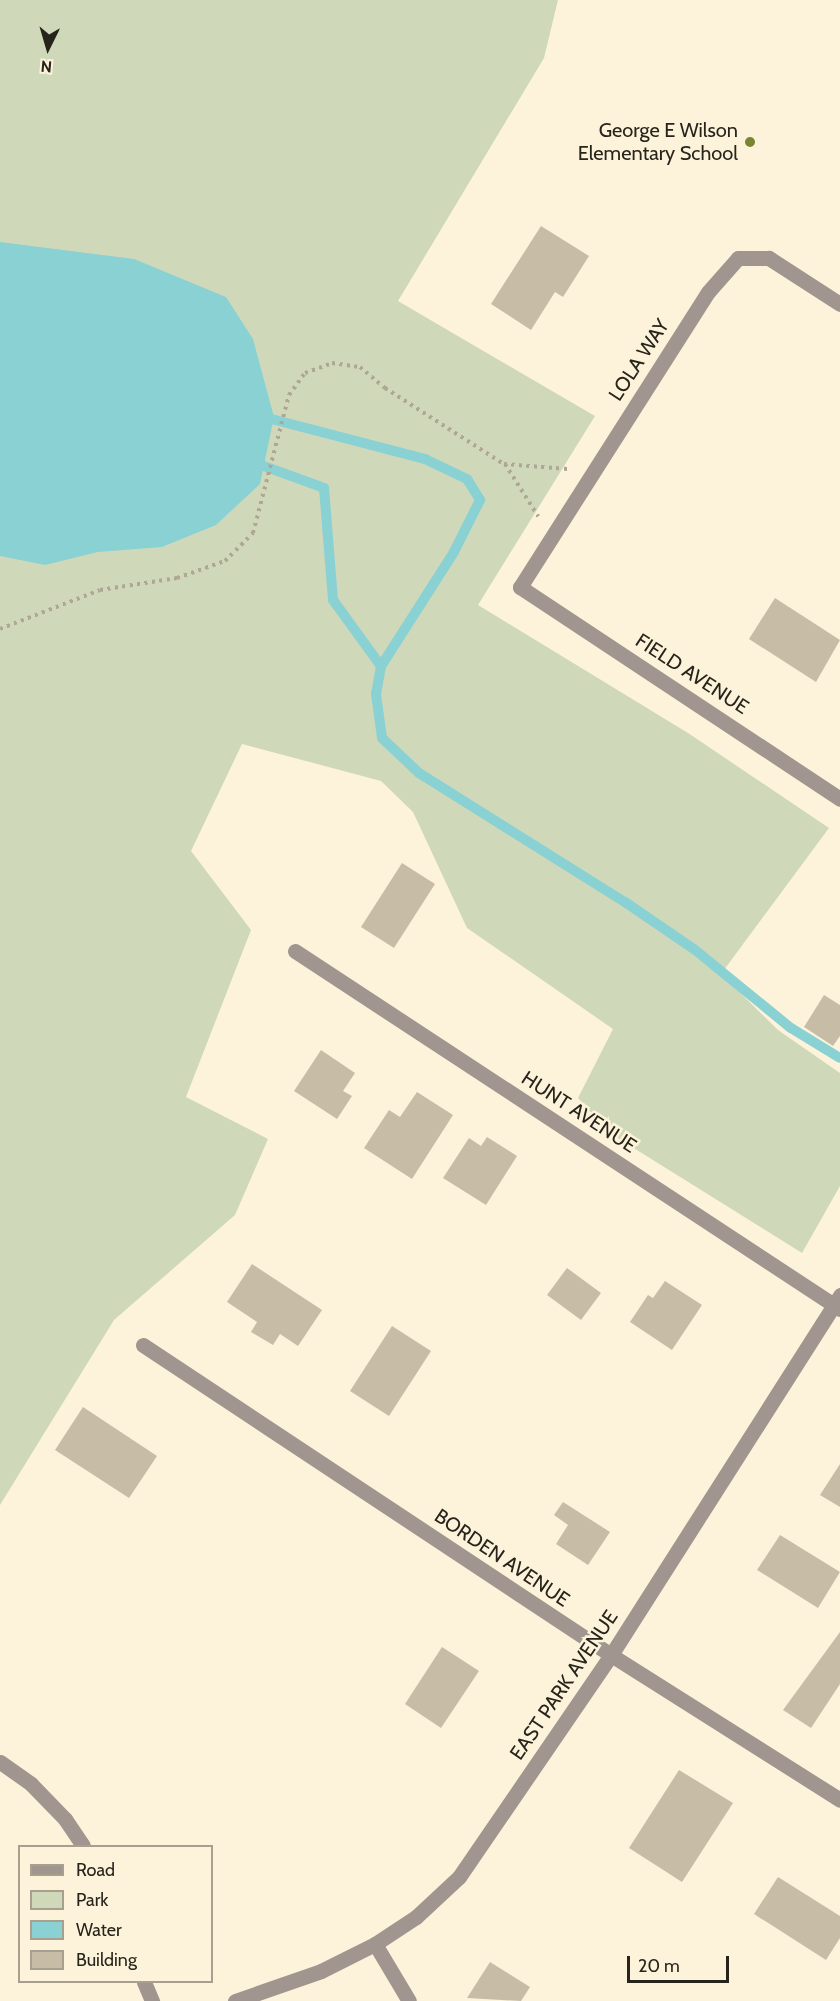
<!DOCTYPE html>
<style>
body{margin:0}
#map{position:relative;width:840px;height:2001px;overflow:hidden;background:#fdf3db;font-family:Cabin,sans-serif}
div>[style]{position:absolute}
.green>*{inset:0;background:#cfd9ba}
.water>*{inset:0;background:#8ad1d4}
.stream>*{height:10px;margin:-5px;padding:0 5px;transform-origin:5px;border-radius:5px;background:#8ad1d4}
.building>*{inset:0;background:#c7bda6}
.path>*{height:4px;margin-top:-2px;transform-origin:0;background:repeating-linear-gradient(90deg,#aea794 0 3px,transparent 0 7.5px)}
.minor>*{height:15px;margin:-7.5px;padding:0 7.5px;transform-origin:7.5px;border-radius:7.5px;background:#a0968f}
.dots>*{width:16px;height:16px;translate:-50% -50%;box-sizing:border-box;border:3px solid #fdf3db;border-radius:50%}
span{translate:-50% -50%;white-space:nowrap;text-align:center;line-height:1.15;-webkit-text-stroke:5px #fdf3db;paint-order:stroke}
.poi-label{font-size:20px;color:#27241b}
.right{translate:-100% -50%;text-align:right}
.street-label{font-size:20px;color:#27241b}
.legend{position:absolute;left:18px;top:1845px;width:195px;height:138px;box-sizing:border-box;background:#fdf3db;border:2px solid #a7a08e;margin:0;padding:8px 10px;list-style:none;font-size:18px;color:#27241b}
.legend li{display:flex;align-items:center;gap:12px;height:30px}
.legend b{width:30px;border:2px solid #a7a08e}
.north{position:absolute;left:18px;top:18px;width:60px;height:60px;-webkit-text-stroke:4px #fdf3db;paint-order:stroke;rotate:185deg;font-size:16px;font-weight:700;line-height:24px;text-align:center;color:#27241b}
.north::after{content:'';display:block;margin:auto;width:21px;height:27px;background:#27241b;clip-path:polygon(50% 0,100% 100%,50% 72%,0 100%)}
.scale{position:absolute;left:627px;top:1956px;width:102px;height:27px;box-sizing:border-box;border:3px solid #27241b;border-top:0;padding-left:8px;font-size:18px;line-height:21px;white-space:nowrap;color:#27241b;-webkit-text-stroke:4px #fdf3db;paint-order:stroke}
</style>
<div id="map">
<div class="green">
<i style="clip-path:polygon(0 0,558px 0,544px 58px,398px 301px,595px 416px,478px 605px,688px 733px,829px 828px,721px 974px,778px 1030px,840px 1073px,840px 1186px,802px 1253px,608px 1132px,578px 1098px,613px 1029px,467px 928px,413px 812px,381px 781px,242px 744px,191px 851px,251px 930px,186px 1097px,268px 1139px,235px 1215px,114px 1320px,0 1505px)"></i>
</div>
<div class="water">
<i style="clip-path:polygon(0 242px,134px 259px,226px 297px,253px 339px,274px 417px,260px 484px,216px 525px,162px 547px,98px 552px,45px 565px,0 556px)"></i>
</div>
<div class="stream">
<i style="left:260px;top:416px;width:171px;rotate:14.6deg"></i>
<i style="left:425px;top:459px;width:47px;rotate:25.5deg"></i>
<i style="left:467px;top:479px;width:25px;rotate:58deg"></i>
<i style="left:480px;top:500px;width:58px;rotate:116.6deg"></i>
<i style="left:454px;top:552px;width:135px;rotate:122.6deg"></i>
<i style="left:381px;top:666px;width:28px;rotate:100deg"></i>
<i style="left:376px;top:694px;width:44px;rotate:82.2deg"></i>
<i style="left:382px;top:738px;width:51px;rotate:43.4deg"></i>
<i style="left:419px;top:773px;width:243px;rotate:32.1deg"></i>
<i style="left:625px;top:902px;width:83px;rotate:34.3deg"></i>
<i style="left:694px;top:949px;width:125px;rotate:39.2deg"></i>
<i style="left:791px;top:1028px;width:57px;rotate:31.5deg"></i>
<i style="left:250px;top:461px;width:79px;rotate:20deg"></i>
<i style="left:324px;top:488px;width:112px;rotate:85.4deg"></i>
<i style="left:333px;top:600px;width:82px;rotate:54deg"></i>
</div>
<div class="building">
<i style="clip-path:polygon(541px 226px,589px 256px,563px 297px,555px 292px,531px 330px,491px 304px)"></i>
<i style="clip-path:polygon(775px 598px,840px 640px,816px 682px,749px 639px)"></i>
<i style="clip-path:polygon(402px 863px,435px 884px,394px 948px,361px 927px)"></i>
<i style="clip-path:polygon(824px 995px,840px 1005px,840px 1036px,833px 1046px,804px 1027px)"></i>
<i style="clip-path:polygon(321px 1050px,355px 1073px,343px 1091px,352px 1096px,337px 1119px,294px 1091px)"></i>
<i style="clip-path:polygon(417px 1092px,453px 1115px,412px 1179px,364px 1148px,389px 1110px,400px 1117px)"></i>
<i style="clip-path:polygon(487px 1137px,517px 1156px,486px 1205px,443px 1178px,469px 1138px,481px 1146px)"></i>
<i style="clip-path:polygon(252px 1264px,322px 1310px,298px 1346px,280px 1334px,273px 1345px,251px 1332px,257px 1322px,227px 1302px)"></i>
<i style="clip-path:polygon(567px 1268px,601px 1293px,581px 1320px,547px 1295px)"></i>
<i style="clip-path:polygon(665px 1281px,702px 1305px,672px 1350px,630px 1322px,648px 1295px,653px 1298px)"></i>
<i style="clip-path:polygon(392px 1326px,431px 1351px,389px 1416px,350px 1391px)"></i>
<i style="clip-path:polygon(83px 1407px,157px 1456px,129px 1498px,55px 1450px)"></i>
<i style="clip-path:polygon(840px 1464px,840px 1507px,820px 1495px)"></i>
<i style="clip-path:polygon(563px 1502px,610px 1532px,588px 1565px,556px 1544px,568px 1525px,554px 1515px)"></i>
<i style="clip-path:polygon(780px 1535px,840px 1572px,818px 1608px,757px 1570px)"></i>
<i style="clip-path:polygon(840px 1632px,840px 1684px,811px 1728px,783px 1710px)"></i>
<i style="clip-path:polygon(442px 1647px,479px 1671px,441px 1728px,405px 1704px)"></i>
<i style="clip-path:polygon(679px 1770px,733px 1803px,682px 1882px,629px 1848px)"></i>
<i style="clip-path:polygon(778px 1877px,840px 1916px,840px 1938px,826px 1960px,754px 1914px)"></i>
<i style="clip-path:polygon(490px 1962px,530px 1987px,521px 2001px,467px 1998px)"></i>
</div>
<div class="path">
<i style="left:505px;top:464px;width:62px;rotate:57.6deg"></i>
<i style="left:0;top:629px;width:107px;rotate:-21.3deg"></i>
<i style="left:100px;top:590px;width:78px;rotate:-8.9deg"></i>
<i style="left:177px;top:578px;width:51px;rotate:-19.5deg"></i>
<i style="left:225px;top:561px;width:40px;rotate:-45deg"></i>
<i style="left:253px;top:533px;width:143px;rotate:-75.4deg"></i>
<i style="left:289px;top:395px;width:27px;rotate:-54deg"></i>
<i style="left:305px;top:373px;width:29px;rotate:-20deg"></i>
<i style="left:332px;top:363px;width:28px;rotate:8deg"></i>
<i style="left:360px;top:367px;width:33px;rotate:40deg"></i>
<i style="left:385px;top:388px;width:141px;rotate:32.6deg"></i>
<i style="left:504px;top:464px;width:64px;rotate:4.5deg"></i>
</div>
<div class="minor">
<i style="left:840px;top:304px;width:85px;rotate:-147.1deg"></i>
<i style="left:769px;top:258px;width:31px;rotate:180deg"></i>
<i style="left:738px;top:258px;width:45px;rotate:131.4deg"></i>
<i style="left:708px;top:292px;width:350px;rotate:122.5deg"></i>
<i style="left:520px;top:587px;width:384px;rotate:33.5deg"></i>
<i style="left:295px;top:951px;width:652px;rotate:33.3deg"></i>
<i style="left:143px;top:1345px;width:561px;rotate:33.52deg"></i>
<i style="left:611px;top:1655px;width:271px;rotate:32.3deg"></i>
<i style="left:0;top:1762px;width:38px;rotate:35deg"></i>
<i style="left:31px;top:1784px;width:49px;rotate:45.8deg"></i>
<i style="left:65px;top:1819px;width:32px;rotate:56deg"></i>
<i style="left:375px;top:1944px;width:66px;rotate:59.2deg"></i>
<i style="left:144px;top:1982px;width:21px;rotate:67deg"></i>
<i style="left:235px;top:2001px;width:91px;rotate:-19.2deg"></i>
<i style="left:321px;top:1971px;width:60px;rotate:-26.6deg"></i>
<i style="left:375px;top:1944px;width:49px;rotate:-33.4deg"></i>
<i style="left:416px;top:1917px;width:59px;rotate:-42.9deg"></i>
<i style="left:459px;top:1877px;width:269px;rotate:-55.6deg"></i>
<i style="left:611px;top:1655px;width:427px;rotate:-57.5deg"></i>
</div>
<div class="dots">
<i style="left:750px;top:142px;background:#798533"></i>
</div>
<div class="poi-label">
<span class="right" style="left:738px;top:142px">George E Wilson<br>Elementary School</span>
</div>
<div class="street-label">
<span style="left:639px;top:360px;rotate:-57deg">LOLA WAY</span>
<span style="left:692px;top:674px;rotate:33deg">FIELD AVENUE</span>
<span style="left:579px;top:1112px;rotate:33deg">HUNT AVENUE</span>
<span style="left:502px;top:1558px;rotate:34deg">BORDEN AVENUE</span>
<span style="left:564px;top:1685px;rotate:-56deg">EAST PARK AVENUE</span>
</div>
<ul class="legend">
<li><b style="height:8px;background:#a0968f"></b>Road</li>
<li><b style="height:16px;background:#cfd9ba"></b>Park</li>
<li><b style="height:16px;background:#8ad1d4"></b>Water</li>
<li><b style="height:16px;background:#c7bda6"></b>Building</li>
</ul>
<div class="north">N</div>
<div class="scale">20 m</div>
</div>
